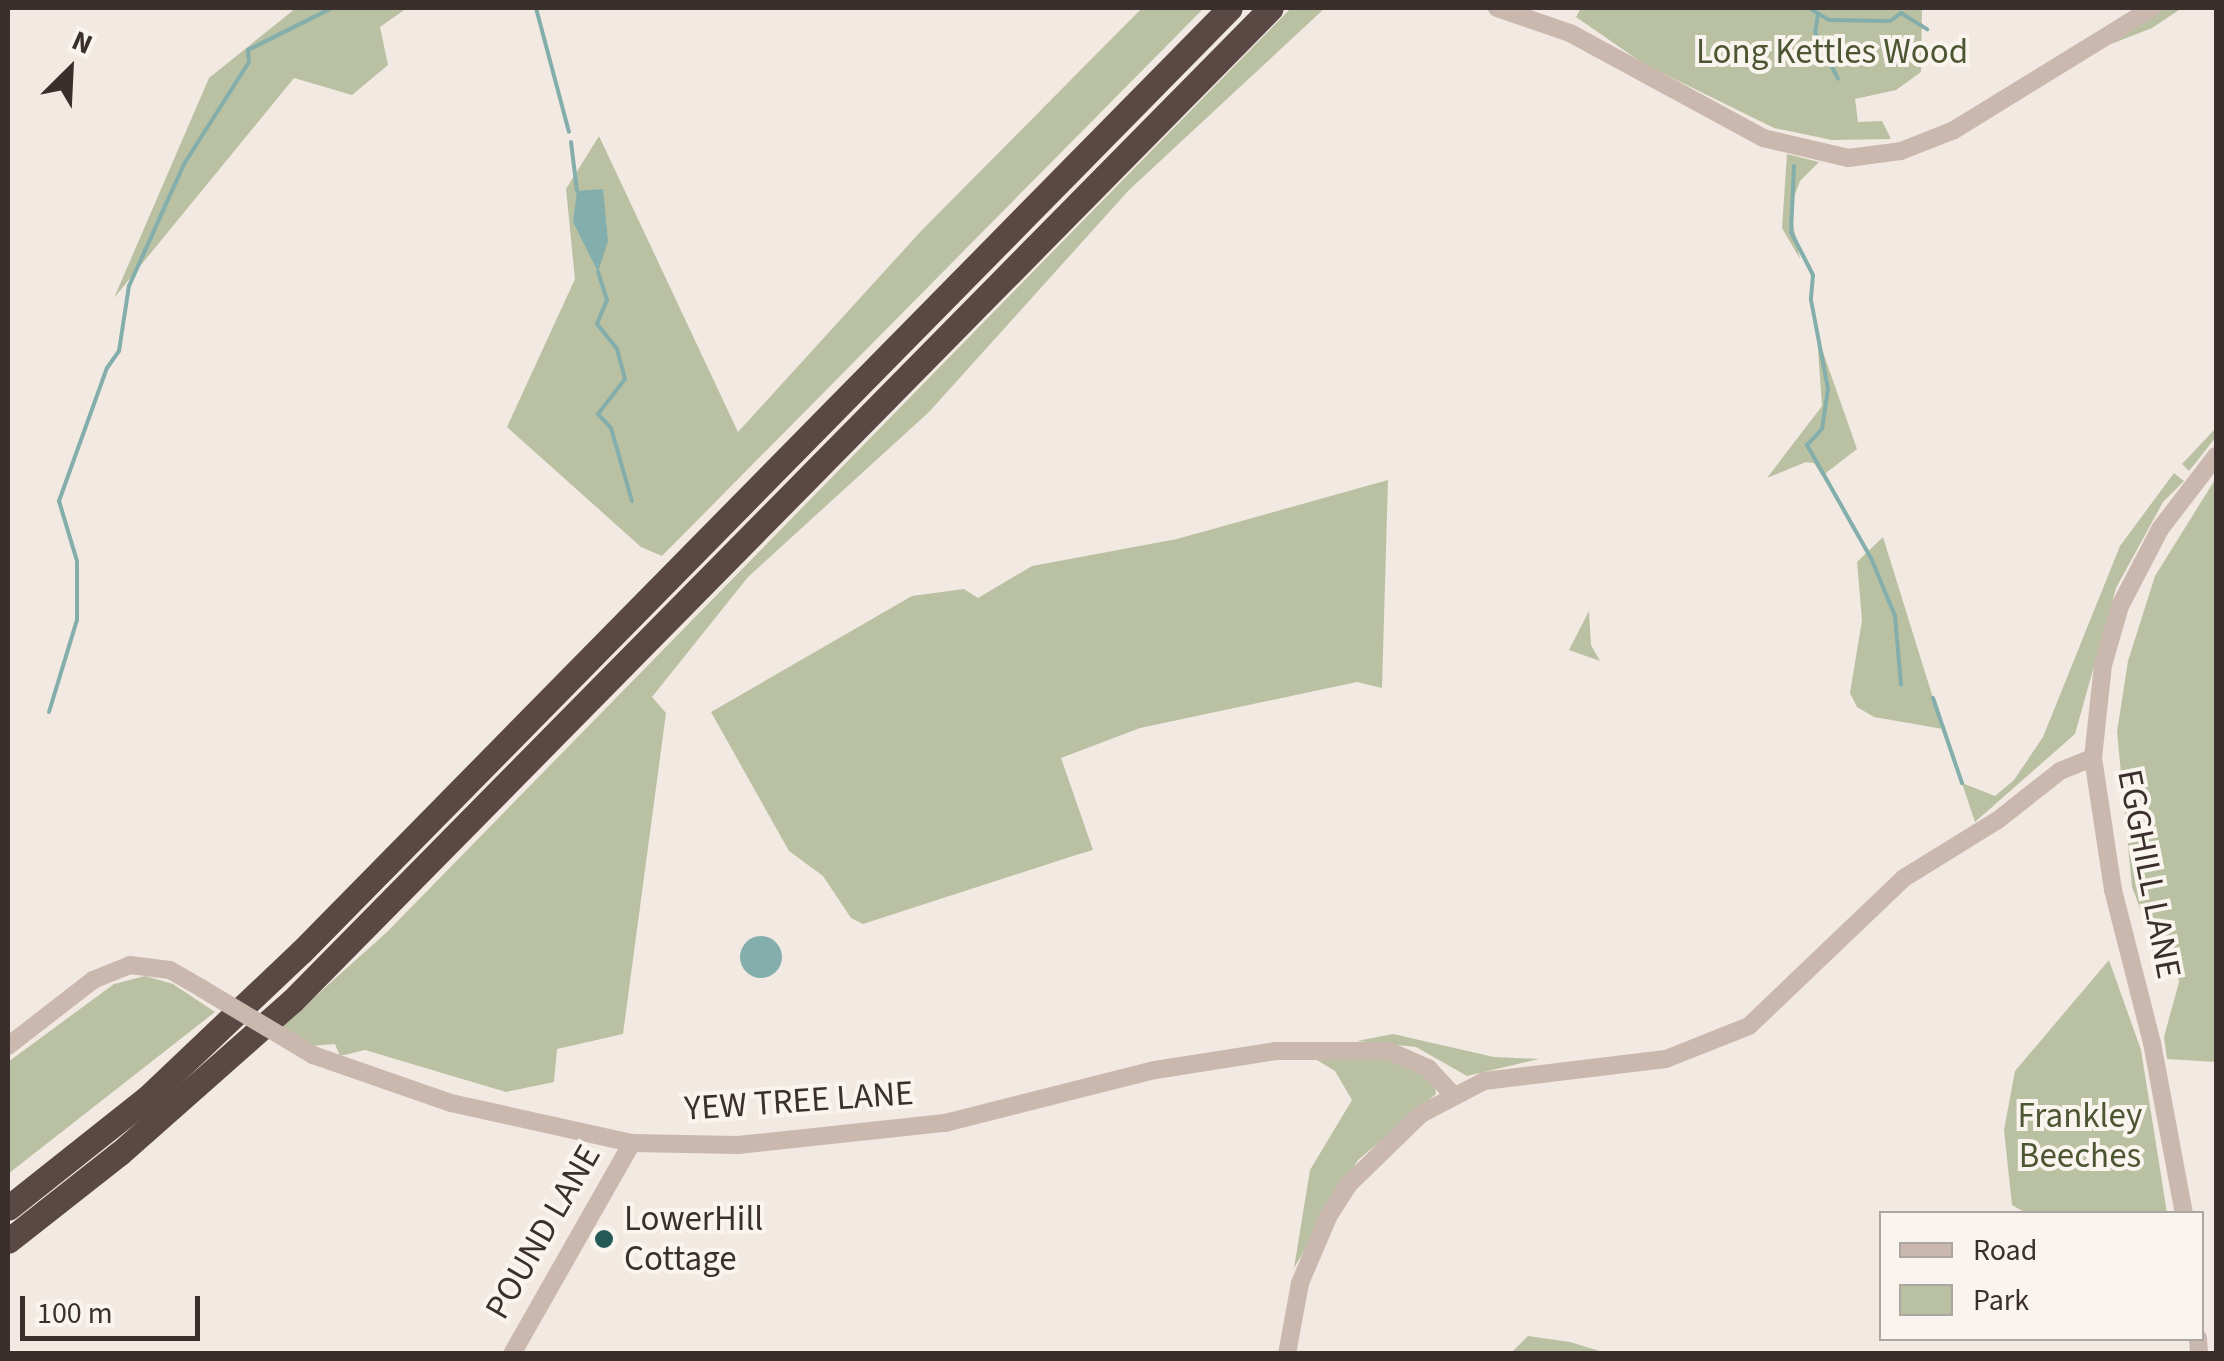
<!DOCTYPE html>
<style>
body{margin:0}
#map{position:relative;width:2224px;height:1361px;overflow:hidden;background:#f2e9e2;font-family:"Source Sans 3",sans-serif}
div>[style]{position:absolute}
.green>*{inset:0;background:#bac1a3}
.water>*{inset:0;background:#83aeab}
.round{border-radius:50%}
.stream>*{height:4px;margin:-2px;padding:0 2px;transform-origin:2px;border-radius:2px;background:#83aeab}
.minor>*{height:18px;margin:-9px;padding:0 9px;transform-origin:9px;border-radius:9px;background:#cab8af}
.highway>*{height:25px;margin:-12.5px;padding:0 12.5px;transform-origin:12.5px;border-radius:12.5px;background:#5a4844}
.minor-bridge>*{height:18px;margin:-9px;padding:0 9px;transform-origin:9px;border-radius:9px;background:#cab8af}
.dots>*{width:28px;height:28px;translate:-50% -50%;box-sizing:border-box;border:5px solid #faf4ef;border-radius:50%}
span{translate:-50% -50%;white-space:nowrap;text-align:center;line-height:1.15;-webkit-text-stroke:8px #faf4ef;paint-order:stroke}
.park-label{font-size:35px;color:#4d5632}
.street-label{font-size:35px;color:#3a2f2c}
.poi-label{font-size:35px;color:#3a2f2c}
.left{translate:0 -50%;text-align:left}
.frame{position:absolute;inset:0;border:10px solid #3a2f2c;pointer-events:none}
.legend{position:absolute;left:1879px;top:1211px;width:325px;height:130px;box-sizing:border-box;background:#faf4ef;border:2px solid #ada5a1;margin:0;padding:12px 18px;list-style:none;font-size:30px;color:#3a2f2c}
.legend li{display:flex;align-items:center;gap:20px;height:50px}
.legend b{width:50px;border:2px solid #ada5a1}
.north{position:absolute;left:20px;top:20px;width:100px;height:100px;-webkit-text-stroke:8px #faf4ef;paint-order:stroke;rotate:24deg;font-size:28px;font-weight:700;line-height:40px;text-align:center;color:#3a2f2c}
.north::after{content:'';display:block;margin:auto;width:35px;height:45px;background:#3a2f2c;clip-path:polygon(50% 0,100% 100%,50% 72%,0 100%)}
.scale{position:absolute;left:20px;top:1296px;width:180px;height:45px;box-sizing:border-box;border:5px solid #3a2f2c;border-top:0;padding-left:12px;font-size:30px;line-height:35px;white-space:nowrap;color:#3a2f2c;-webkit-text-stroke:8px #faf4ef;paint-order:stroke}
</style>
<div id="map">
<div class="green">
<i style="clip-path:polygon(296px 8px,407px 8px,380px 27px,388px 65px,352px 95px,294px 78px,114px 298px,209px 78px)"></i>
<i style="clip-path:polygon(1142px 8px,1204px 8px,662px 556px,641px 547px,507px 427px,575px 279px,566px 189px,599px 136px,738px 432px,922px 230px)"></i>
<i style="clip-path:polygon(1291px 8px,1325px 8px,1129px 190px,929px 412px,748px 577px,652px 697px,666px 713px,623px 1034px,557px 1049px,554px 1082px,506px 1092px,365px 1050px,340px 1056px,335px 1044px,311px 1046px,280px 1028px,387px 932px)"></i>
<i style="clip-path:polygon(1581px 8px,1922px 8px,1921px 72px,1896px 90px,1855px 99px,1858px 122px,1882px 121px,1891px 139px,1832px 140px,1774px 128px,1644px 64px,1576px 17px)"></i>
<i style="clip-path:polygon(2164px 8px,2182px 8px,2152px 28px,2101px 48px)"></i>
<i style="clip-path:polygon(1787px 154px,1819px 162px,1800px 181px,1790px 208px,1800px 259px,1782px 228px)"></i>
<i style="clip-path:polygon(1817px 335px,1857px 449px,1822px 476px,1814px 463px,1806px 462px,1767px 478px,1822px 406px)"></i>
<i style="clip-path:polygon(2216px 428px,2216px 437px,2189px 471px,2182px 464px)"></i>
<i style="clip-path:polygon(2174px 473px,2184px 481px,2163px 502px,2116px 588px,2075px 734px,1975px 822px,1962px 783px,1995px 796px,2014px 780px,2043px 737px,2120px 546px)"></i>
<i style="clip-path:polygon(2216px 478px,2216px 1062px,2167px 1059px,2164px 1037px,2179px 982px,2172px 947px,2143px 916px,2132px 887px,2117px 732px,2128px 661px,2155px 576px)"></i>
<i style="clip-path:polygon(1388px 480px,1382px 688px,1357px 682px,1140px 728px,1061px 758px,1093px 850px,1076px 855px,863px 924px,851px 918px,823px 876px,789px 851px,711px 712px,912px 596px,964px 589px,978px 598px,1032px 566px,1177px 539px)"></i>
<i style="clip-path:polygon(1883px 537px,1933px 698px,1943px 729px,1874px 717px,1857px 707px,1850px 693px,1862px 620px,1857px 562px)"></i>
<i style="clip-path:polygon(1589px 611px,1591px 645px,1600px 661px,1569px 650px)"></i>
<i style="clip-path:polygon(2109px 960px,2141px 1050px,2167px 1213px,2026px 1213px,2012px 1205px,2004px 1130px,2015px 1071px)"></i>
<i style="clip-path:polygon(145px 976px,173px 984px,215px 1012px,8px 1174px,8px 1062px,114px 984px)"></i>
<i style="clip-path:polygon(1393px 1034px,1494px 1057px,1539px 1059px,1467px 1076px,1416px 1047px,1357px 1041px)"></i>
<i style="clip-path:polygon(1312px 1057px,1398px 1060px,1434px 1079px,1436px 1094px,1358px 1160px,1294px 1268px,1310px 1170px,1352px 1100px,1335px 1071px)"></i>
<i style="clip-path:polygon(1528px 1336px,1570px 1342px,1606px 1353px,1511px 1353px)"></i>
</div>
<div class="water">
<i style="clip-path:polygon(603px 189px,608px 241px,598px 272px,573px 222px,577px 191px)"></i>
<i class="round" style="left:740px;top:936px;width:42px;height:42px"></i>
</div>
<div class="stream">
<i style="left:536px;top:8px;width:128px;rotate:75.1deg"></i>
<i style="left:1809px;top:8px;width:23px;rotate:31deg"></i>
<i style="left:1829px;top:20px;width:61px;rotate:0.9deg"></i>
<i style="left:1890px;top:21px;width:14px;rotate:-36deg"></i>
<i style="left:1901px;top:13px;width:31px;rotate:32deg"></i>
<i style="left:1818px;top:14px;width:18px;rotate:99deg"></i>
<i style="left:1815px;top:32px;width:52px;rotate:63.9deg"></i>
<i style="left:571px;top:142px;width:49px;rotate:83deg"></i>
<i style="left:1794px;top:166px;width:66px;rotate:92.6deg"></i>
<i style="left:1791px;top:232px;width:48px;rotate:62.9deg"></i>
<i style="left:1813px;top:275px;width:25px;rotate:95deg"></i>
<i style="left:1811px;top:300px;width:91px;rotate:79.2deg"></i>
<i style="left:1828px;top:389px;width:40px;rotate:98.5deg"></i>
<i style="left:1822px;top:429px;width:22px;rotate:133deg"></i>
<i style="left:1807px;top:445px;width:130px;rotate:60.5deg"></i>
<i style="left:1871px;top:558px;width:63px;rotate:67.5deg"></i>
<i style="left:1895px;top:616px;width:69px;rotate:85deg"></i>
<i style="left:598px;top:272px;width:29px;rotate:72deg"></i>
<i style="left:607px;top:300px;width:26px;rotate:113deg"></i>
<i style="left:597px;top:324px;width:32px;rotate:51deg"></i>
<i style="left:617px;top:349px;width:31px;rotate:75deg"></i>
<i style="left:625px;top:379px;width:44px;rotate:127.6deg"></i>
<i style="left:598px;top:414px;width:19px;rotate:47deg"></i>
<i style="left:611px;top:428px;width:76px;rotate:74deg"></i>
<i style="left:1933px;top:698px;width:90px;rotate:71.2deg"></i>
<i style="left:49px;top:712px;width:96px;rotate:-73.1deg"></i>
<i style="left:77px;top:620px;width:59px;rotate:-90deg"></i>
<i style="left:77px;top:561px;width:63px;rotate:-106.7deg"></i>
<i style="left:59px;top:501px;width:141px;rotate:-70.2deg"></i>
<i style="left:107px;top:368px;width:21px;rotate:-55deg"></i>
<i style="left:119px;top:351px;width:66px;rotate:-81.3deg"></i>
<i style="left:129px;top:286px;width:134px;rotate:-65.7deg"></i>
<i style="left:184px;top:164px;width:121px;rotate:-57.5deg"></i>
<i style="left:249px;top:62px;width:12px;rotate:-95deg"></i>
<i style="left:248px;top:50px;width:94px;rotate:-26.6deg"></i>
</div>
<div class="minor">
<i style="left:1497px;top:8px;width:77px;rotate:18.9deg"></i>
<i style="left:1570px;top:33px;width:220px;rotate:28.5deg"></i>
<i style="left:1763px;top:138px;width:87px;rotate:13.2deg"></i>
<i style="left:1848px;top:158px;width:53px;rotate:-7.5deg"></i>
<i style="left:1901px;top:151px;width:57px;rotate:-21.6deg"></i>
<i style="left:1954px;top:130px;width:233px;rotate:-31.6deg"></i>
<i style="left:8px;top:1046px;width:108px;rotate:-37.8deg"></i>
<i style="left:93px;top:980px;width:40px;rotate:-22deg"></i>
<i style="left:130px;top:965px;width:40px;rotate:7.1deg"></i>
<i style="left:170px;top:970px;width:36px;rotate:30deg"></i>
<i style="left:313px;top:1055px;width:146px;rotate:19.2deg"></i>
<i style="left:451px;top:1103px;width:185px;rotate:12.5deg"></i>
<i style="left:632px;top:1143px;width:106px;rotate:1.1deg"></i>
<i style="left:738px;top:1145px;width:208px;rotate:-6.1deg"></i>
<i style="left:945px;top:1123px;width:217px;rotate:-14.2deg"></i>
<i style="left:1155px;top:1070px;width:122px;rotate:-8.9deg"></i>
<i style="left:1276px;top:1051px;width:113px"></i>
<i style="left:1389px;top:1051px;width:43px;rotate:23.6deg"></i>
<i style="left:1428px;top:1068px;width:37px;rotate:47deg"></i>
<i style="left:2184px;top:1214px;width:174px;rotate:-100.6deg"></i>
<i style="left:2152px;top:1043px;width:158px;rotate:-104.3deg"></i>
<i style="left:2113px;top:890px;width:134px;rotate:-98.6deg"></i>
<i style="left:2093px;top:758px;width:94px;rotate:-83.9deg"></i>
<i style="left:2103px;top:665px;width:61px;rotate:-73.9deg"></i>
<i style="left:2120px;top:606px;width:87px;rotate:-62.5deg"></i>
<i style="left:2160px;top:529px;width:92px;rotate:-52.5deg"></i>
<i style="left:2198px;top:1338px;width:16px;rotate:86deg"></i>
<i style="left:512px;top:1354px;width:243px;rotate:-60.4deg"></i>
<i style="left:1287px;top:1354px;width:72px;rotate:-79.6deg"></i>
<i style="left:1300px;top:1283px;width:74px;rotate:-66.9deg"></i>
<i style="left:1329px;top:1215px;width:37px;rotate:-57deg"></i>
<i style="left:1349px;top:1184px;width:100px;rotate:-44.2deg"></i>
<i style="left:1421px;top:1114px;width:71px;rotate:-27.6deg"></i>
<i style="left:1484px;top:1081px;width:183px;rotate:-6.9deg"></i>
<i style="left:1666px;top:1059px;width:89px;rotate:-21.7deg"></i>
<i style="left:1749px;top:1026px;width:214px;rotate:-43.7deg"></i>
<i style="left:1904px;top:878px;width:110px;rotate:-31.7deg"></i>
<i style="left:1998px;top:820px;width:79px;rotate:-38.3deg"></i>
<i style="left:2060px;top:771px;width:35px;rotate:-22deg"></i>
</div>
<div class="highway">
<i style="left:8px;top:1208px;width:179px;rotate:-38.4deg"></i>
<i style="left:148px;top:1097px;width:211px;rotate:-43.5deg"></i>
<i style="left:301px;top:952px;width:1324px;rotate:-45.46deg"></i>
<i style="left:8px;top:1241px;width:142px;rotate:-38.2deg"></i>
<i style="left:120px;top:1153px;width:230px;rotate:-41.5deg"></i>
<i style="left:292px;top:1001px;width:1394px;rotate:-45.41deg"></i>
</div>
<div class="minor-bridge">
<i style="left:201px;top:988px;width:131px;rotate:30.9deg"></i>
</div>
<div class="dots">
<i style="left:604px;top:1239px;background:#245956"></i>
</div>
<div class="park-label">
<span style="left:1832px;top:52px">Long Kettles Wood</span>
<span style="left:2080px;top:1136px">Frankley<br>Beeches</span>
</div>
<div class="street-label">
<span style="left:2149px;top:874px;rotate:79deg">EGGHILL LANE</span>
<span style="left:799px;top:1101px;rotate:-4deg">YEW TREE LANE</span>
<span style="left:543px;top:1232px;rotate:-60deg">POUND LANE</span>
</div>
<div class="poi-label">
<span class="left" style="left:624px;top:1239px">LowerHill<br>Cottage</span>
</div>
<div class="frame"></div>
<ul class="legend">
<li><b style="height:12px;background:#cab8af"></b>Road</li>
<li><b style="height:28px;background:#bac1a3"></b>Park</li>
</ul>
<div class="north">N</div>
<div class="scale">100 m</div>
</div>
